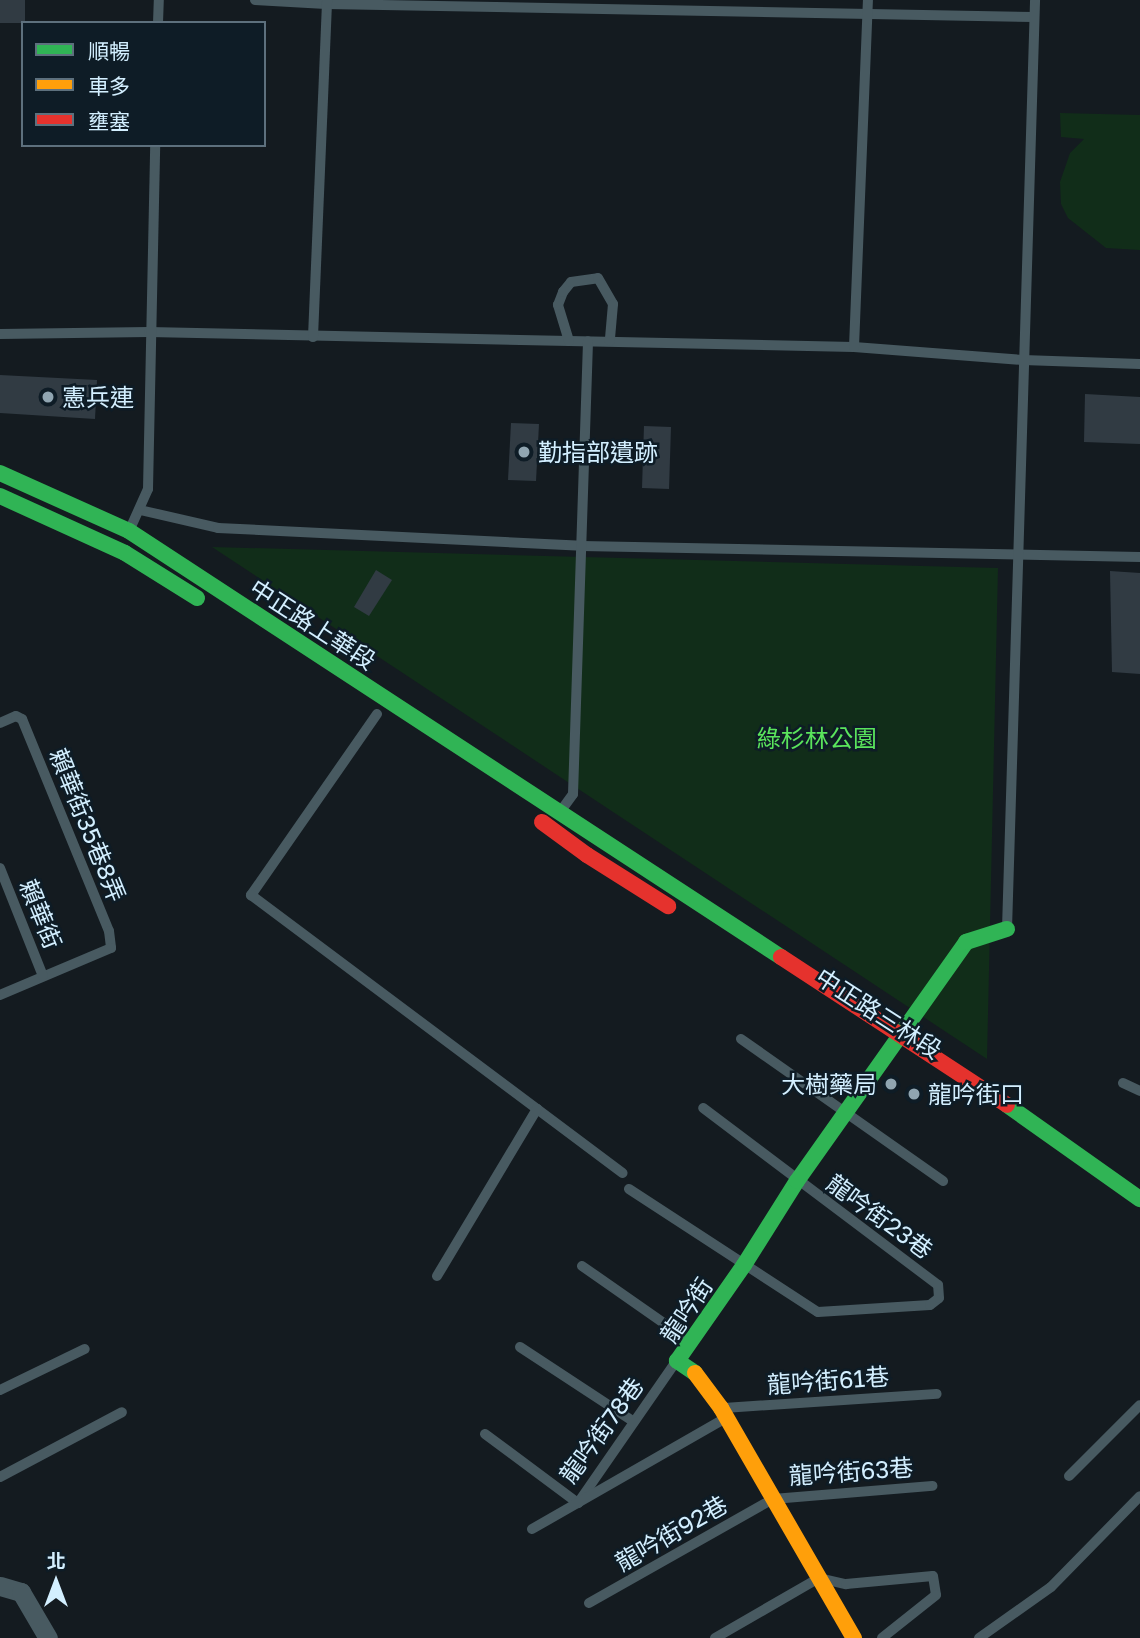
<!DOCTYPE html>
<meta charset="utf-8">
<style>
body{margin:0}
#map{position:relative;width:1140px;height:1638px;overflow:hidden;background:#141b20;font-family:"Golos Text","Noto Sans TC",sans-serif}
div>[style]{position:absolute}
.green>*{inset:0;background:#112d19}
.building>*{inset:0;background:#313b43}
.lane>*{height:10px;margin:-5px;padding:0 5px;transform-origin:5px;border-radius:5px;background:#485a61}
.street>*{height:19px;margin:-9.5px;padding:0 9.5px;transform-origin:9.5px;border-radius:9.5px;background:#485a61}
.fast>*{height:16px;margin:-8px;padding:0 8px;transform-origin:8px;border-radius:8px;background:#30b455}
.slow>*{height:16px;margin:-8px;padding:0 8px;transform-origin:8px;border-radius:8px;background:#ff9f0a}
.jam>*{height:16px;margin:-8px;padding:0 8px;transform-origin:8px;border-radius:8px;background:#e5322d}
.dots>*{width:19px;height:19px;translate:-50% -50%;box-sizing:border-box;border:4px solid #0e1c26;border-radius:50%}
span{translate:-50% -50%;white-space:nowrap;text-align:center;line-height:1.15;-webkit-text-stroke:5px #0e1c26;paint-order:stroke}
.poi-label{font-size:24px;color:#d3efff}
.left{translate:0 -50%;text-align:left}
.right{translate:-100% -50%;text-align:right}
.street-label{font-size:24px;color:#d3efff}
.park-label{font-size:24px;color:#5ae45c}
.legend{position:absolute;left:21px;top:21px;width:245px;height:126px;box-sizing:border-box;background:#0e1c26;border:2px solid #5d707d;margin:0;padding:9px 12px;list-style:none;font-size:21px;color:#d3efff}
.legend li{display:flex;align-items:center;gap:14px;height:35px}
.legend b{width:35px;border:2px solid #5d707d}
.north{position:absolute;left:21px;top:1547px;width:70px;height:70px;-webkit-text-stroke:5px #0e1c26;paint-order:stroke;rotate:0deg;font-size:19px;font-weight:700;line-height:28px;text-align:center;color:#d3efff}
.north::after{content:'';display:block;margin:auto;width:24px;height:32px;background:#d3efff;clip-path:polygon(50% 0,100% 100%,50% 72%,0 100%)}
</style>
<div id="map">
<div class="green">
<i style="clip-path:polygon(1060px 113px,1140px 115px,1140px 250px,1106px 248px,1068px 218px,1061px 204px,1060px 182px,1070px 153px,1084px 139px,1061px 137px)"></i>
<i style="clip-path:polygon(212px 547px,998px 568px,987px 1059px)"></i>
</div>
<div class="building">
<i style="clip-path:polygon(0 0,25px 0,25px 23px,0 23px)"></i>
<i style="clip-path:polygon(0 375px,97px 380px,95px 419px,0 413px)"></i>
<i style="clip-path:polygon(1085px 394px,1140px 397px,1140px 444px,1084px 442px)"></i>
<i style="clip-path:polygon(511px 423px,539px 424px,536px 481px,508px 480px)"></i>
<i style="clip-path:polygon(644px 426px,671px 427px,669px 489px,642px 488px)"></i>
<i style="clip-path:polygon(376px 570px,392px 580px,369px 616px,354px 607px)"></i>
<i style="clip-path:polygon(1110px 571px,1140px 573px,1140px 674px,1112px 672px)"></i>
</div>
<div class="lane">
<i style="left:255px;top:0;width:71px;rotate:3.2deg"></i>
<i style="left:326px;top:4px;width:708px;rotate:1.05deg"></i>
<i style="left:158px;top:23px;width:23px;rotate:-88deg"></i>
<i style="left:0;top:334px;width:149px;rotate:-0.8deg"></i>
<i style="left:149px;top:332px;width:705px;rotate:1.22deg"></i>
<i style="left:854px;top:347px;width:169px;rotate:4.4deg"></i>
<i style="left:1023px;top:360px;width:117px;rotate:2deg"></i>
<i style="left:313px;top:337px;width:336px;rotate:-87.6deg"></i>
<i style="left:569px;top:341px;width:38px;rotate:-107deg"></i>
<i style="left:558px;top:305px;width:14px;rotate:-69deg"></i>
<i style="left:563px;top:292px;width:13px;rotate:-51deg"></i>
<i style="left:571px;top:282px;width:27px;rotate:-8deg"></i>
<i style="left:598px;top:278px;width:30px;rotate:60deg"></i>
<i style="left:613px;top:304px;width:37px;rotate:95deg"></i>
<i style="left:854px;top:347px;width:347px;rotate:-87.7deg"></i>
<i style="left:140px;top:510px;width:80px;rotate:13deg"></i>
<i style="left:218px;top:528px;width:364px;rotate:2.8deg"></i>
<i style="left:582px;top:546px;width:558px;rotate:1.13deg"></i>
<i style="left:130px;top:529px;width:44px;rotate:-65.8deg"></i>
<i style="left:148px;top:489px;width:344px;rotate:-88.8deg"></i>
<i style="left:377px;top:714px;width:221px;rotate:124.8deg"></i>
<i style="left:251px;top:895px;width:464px;rotate:36.8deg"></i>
<i style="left:0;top:723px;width:17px;rotate:-24deg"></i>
<i style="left:16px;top:716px;width:7px;rotate:27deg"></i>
<i style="left:22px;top:719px;width:229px;rotate:67.7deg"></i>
<i style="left:109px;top:931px;width:17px;rotate:83deg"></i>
<i style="left:111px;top:948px;width:121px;rotate:157.1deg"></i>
<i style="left:560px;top:812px;width:22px;rotate:-54deg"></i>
<i style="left:573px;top:794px;width:453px;rotate:-88.1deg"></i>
<i style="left:0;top:868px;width:116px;rotate:68.3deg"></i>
<i style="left:1007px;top:929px;width:929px;rotate:-88.27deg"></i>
<i style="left:741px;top:1039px;width:247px;rotate:35.1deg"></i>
<i style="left:1123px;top:1083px;width:19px;rotate:25deg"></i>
<i style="left:629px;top:1189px;width:225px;rotate:33.1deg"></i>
<i style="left:818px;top:1312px;width:112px;rotate:-3.6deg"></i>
<i style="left:930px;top:1305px;width:11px;rotate:-38deg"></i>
<i style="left:939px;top:1298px;width:13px;rotate:-94deg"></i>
<i style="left:938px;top:1285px;width:294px;rotate:-143deg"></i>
<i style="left:582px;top:1266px;width:129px;rotate:34.9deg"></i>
<i style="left:437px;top:1276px;width:195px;rotate:-59.1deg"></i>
<i style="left:520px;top:1347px;width:136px;rotate:33.3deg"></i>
<i style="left:0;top:1390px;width:94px;rotate:-25.8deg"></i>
<i style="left:724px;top:1408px;width:213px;rotate:-3.8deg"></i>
<i style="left:485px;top:1434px;width:116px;rotate:36.6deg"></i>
<i style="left:578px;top:1503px;width:170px;rotate:-55.3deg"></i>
<i style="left:1069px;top:1476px;width:100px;rotate:-45deg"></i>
<i style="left:0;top:1477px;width:138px;rotate:-28deg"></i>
<i style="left:532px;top:1529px;width:224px;rotate:-29.8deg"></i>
<i style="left:589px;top:1603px;width:211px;rotate:-29.5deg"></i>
<i style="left:773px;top:1499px;width:160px;rotate:-4.7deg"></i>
<i style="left:715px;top:1638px;width:120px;rotate:-30deg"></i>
<i style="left:819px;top:1578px;width:28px;rotate:13deg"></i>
<i style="left:846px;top:1584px;width:87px;rotate:-5.3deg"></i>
<i style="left:933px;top:1576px;width:19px;rotate:81deg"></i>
<i style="left:936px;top:1595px;width:69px;rotate:141.5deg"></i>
<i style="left:979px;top:1638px;width:88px;rotate:-35.3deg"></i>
<i style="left:1051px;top:1587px;width:127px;rotate:-45.6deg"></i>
</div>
<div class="street">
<i style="left:0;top:1586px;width:22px;rotate:16deg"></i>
<i style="left:21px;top:1592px;width:53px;rotate:59.6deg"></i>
</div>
<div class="fast">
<i style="left:0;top:473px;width:141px;rotate:24.2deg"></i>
<i style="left:129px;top:531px;width:779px;rotate:33.16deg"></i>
<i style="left:0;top:496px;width:137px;rotate:24.5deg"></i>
<i style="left:125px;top:553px;width:85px;rotate:32deg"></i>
<i style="left:1007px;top:1105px;width:163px;rotate:35.3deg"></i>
<i style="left:695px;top:1373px;width:22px;rotate:-146deg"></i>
<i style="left:677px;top:1361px;width:117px;rotate:-55.1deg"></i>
<i style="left:744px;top:1265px;width:99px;rotate:-57.8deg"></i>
<i style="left:797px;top:1181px;width:293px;rotate:-54.7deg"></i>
<i style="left:966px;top:942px;width:43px;rotate:-17.6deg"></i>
</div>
<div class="slow">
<i style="left:695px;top:1373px;width:44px;rotate:53.4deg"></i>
<i style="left:721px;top:1408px;width:266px;rotate:60deg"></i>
</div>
<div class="jam">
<i style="left:542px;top:822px;width:56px;rotate:36.3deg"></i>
<i style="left:587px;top:855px;width:96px;rotate:32.2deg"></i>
<i style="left:781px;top:957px;width:270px;rotate:33.2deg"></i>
</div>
<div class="dots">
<i style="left:48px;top:397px;background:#90a5b1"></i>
<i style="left:524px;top:452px;background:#90a5b1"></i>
<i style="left:891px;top:1084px;background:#90a5b1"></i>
<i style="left:914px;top:1094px;background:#90a5b1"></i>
</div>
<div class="poi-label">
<span class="left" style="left:62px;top:397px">憲兵連</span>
<span class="left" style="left:538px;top:452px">勤指部遺跡</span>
<span class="right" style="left:877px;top:1084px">大樹藥局</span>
<span class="left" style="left:928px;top:1094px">龍吟街口</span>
</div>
<div class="street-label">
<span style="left:313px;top:624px;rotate:33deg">中正路上華段</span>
<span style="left:88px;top:825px;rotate:68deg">賴華街35巷8弄</span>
<span style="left:41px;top:914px;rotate:68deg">賴華街</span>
<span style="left:879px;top:1013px;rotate:33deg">中正路三林段</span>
<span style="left:880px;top:1216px;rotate:36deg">龍吟街23巷</span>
<span style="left:686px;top:1310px;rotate:-56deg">龍吟街</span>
<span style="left:828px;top:1380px;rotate:-4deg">龍吟街61巷</span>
<span style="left:601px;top:1430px;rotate:-54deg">龍吟街78巷</span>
<span style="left:851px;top:1471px;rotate:-4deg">龍吟街63巷</span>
<span style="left:671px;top:1533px;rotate:-30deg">龍吟街92巷</span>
</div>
<div class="park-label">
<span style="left:817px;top:738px">綠杉林公園</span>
</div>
<ul class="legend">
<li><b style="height:9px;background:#30b455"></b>順暢</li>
<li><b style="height:9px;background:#ff9f0a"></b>車多</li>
<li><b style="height:9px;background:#e5322d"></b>壅塞</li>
</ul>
<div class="north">北</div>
</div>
